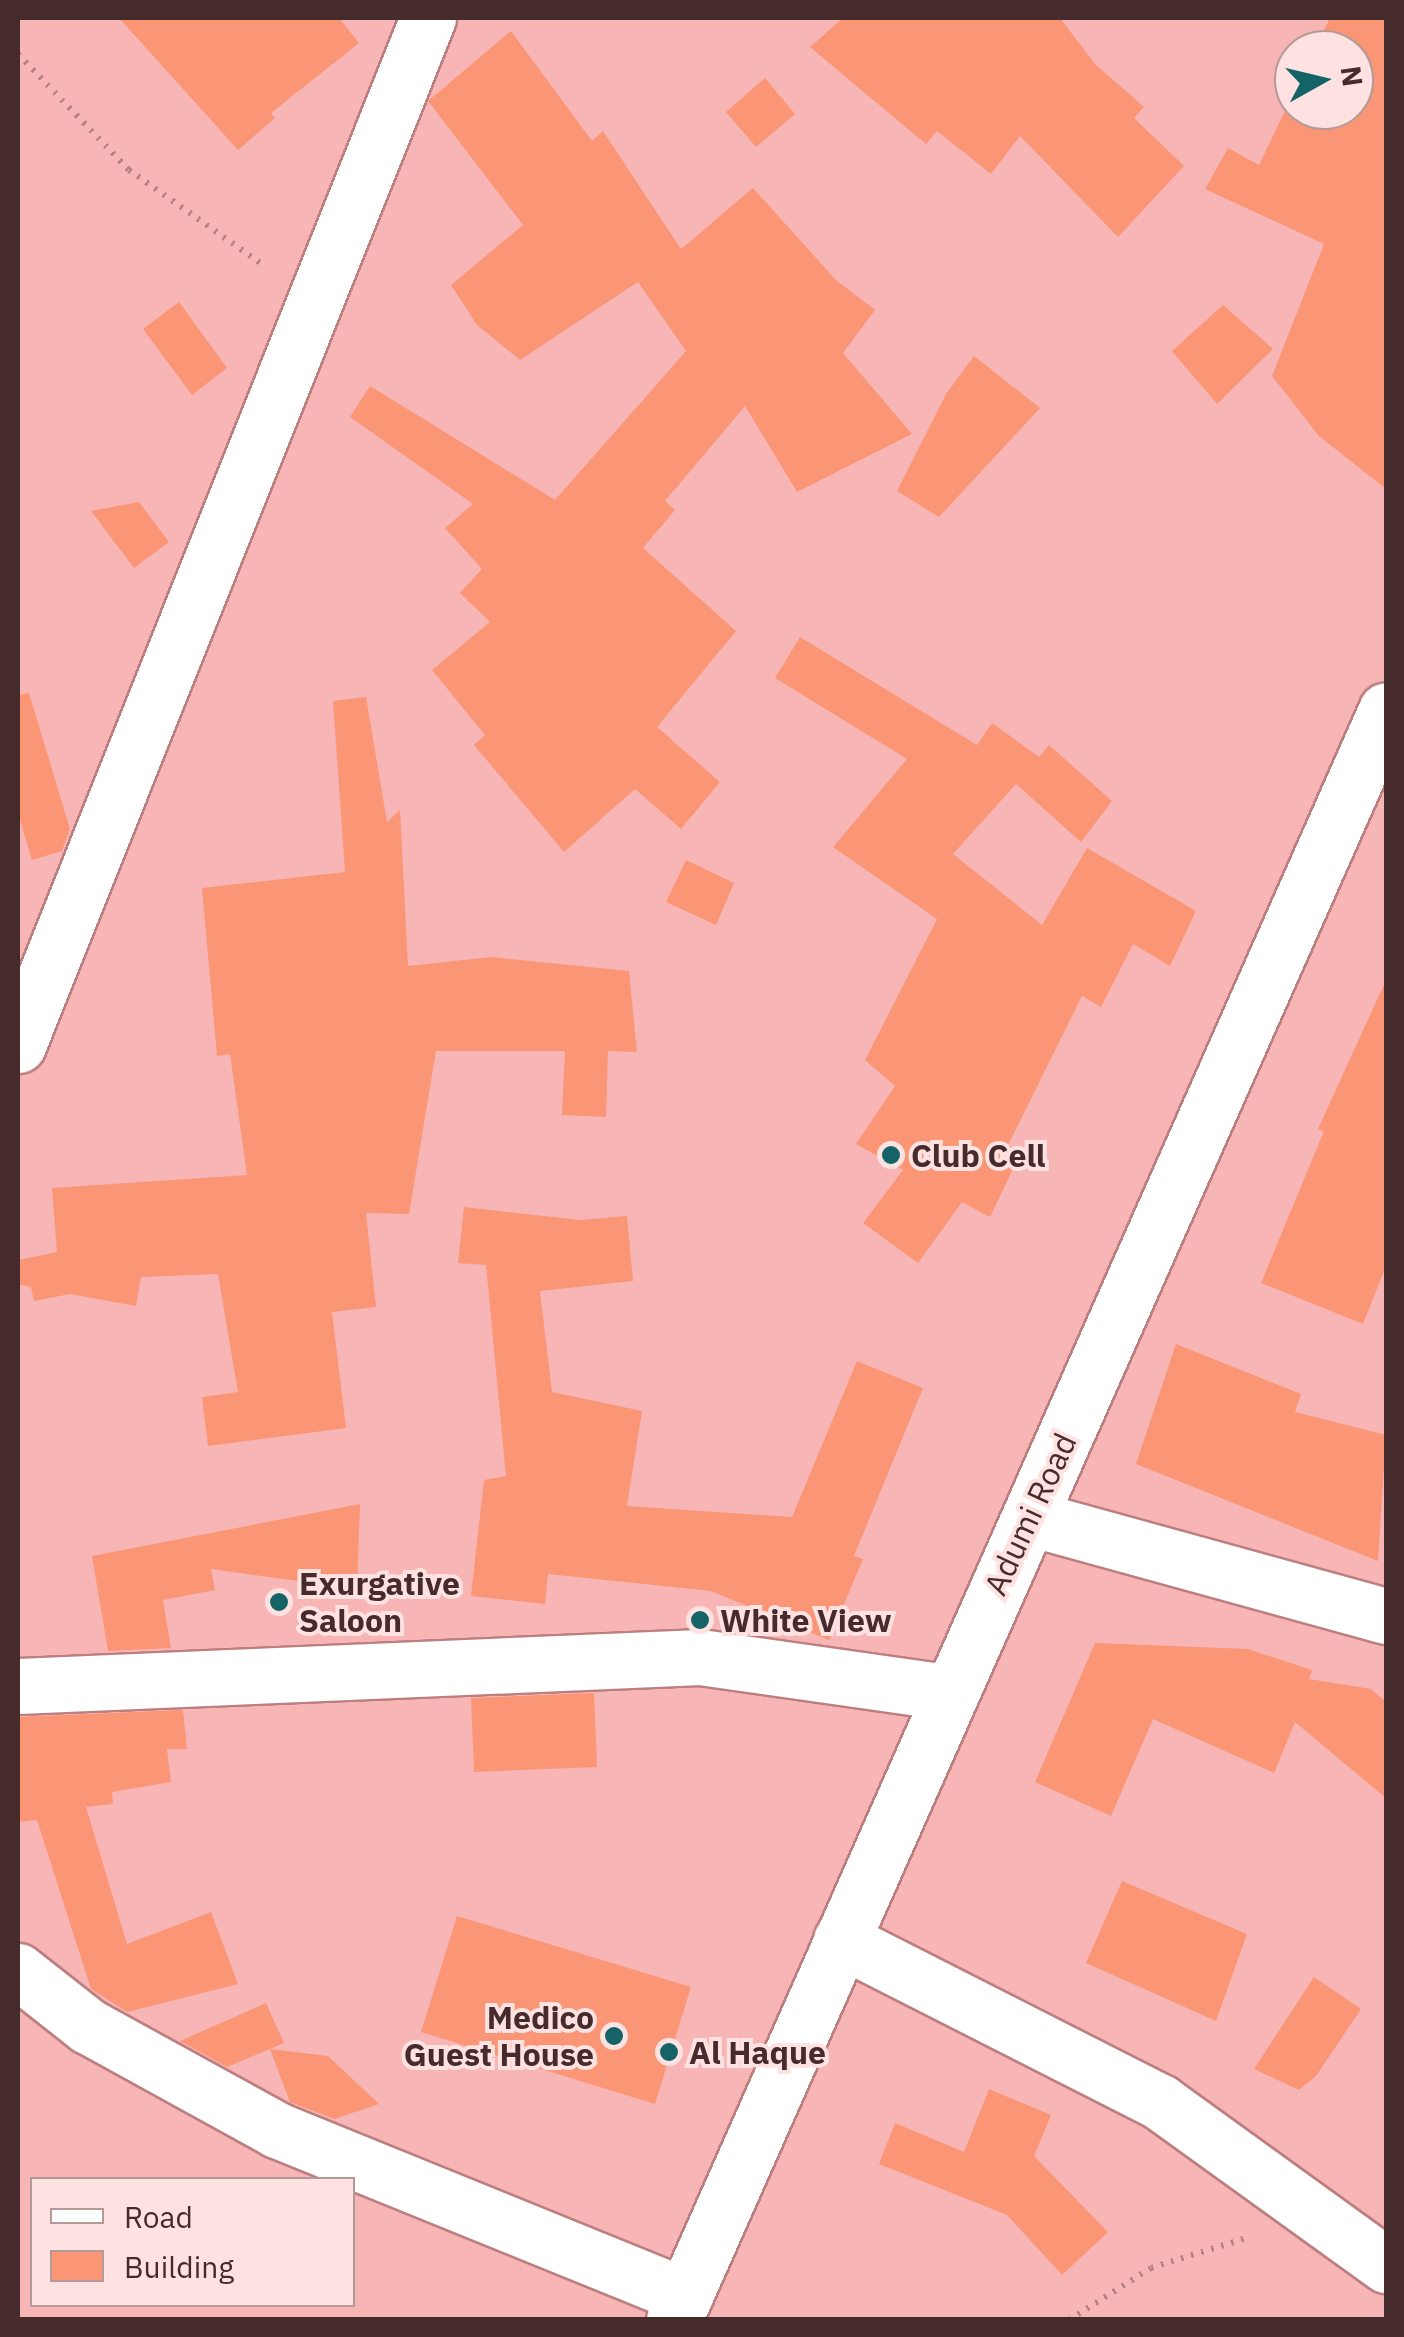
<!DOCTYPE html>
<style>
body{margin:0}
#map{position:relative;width:1404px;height:2337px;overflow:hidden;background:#f8b5b5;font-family:"IBM Plex Sans",sans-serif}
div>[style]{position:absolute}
.building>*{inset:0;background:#fa9675}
.path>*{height:6px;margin-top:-3px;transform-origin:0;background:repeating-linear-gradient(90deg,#b68282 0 2.5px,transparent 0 10.5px)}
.roads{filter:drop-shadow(2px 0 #bd7e7f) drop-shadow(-2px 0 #bd7e7f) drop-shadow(0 2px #bd7e7f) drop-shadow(0 -2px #bd7e7f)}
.minor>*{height:55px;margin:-27.5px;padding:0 27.5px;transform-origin:27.5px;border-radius:27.5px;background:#fff}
.secondary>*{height:55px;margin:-27.5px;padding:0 27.5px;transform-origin:27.5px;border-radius:27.5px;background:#fff}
.dots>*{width:28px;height:28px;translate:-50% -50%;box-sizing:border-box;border:5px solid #fee2e1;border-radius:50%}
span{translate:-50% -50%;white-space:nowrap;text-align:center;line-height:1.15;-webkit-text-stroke:8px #fee2e1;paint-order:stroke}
.poi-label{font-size:32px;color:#452b2b;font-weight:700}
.left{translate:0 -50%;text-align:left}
.right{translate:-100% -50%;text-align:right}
.street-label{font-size:32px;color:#452b2b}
.frame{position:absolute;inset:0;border:20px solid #452b2b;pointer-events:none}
.legend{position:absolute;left:30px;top:2177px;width:325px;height:130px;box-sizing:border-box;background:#fee2e1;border:2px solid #b49998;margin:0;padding:12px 18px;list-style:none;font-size:30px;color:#452b2b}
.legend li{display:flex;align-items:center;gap:20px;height:50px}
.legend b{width:50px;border:2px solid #b49998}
.north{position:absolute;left:1274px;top:30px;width:100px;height:100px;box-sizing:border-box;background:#fee2e1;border:2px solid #b49998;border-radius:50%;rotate:82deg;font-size:28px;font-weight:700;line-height:40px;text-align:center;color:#452b2b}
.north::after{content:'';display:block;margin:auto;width:35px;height:45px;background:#146467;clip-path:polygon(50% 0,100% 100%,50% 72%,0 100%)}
</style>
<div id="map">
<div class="building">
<i style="clip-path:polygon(119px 18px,339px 18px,359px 43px,271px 113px,275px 118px,238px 150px)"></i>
<i style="clip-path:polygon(843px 18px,1060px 18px,1095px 64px,1144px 107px,1134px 118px,1184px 166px,1118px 237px,1020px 136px,991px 174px,937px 131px,926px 144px,810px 47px)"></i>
<i style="clip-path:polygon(1330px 18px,1386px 18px,1386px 489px,1319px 436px,1272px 376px,1324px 244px,1205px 189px,1228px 148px,1259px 165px,1294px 92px,1294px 110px,1354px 110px,1354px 50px,1314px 50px)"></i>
<i style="clip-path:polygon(511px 31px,592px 141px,603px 131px,681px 249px,753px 188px,836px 280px,875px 310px,843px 353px,912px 434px,797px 492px,745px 406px,665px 501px,675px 510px,643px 548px,736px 631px,657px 727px,720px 782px,681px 829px,635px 789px,564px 852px,474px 745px,485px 735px,432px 670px,490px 622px,460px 593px,482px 569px,445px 528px,473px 504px,350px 417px,370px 386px,555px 500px,686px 351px,638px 282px,520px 360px,477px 325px,451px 285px,523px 225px,428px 101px)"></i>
<i style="clip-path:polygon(765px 78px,795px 114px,756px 147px,726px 112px)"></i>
<i style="clip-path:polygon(179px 302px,227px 368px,192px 395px,143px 329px)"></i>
<i style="clip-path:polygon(1223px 305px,1273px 349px,1217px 404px,1172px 351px)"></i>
<i style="clip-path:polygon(974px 356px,1040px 408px,939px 517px,897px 491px,946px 394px)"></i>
<i style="clip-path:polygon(139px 502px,169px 542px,134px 568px,91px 511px)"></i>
<i style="clip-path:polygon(800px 637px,977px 745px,992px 723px,1039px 757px,1049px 745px,1112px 801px,1081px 842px,1016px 784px,953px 854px,1042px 925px,1087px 848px,1196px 911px,1170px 966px,1133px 944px,1101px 1007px,1082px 996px,1008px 1145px,1021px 1152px,990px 1217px,962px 1202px,918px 1263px,863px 1223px,903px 1170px,856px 1144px,895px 1086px,865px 1060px,937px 919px,833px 847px,907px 759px,775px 678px)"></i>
<i style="clip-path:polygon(29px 693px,70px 829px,62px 851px,32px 860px,18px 813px,18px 695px)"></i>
<i style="clip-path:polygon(366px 697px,387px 822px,400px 810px,408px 966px,491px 957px,629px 971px,637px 1052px,608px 1051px,606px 1117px,562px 1115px,565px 1051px,436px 1051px,409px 1214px,366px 1213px,376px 1307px,332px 1312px,346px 1428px,208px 1446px,202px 1397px,238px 1392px,218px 1274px,141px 1277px,136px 1306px,70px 1294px,34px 1301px,31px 1287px,18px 1284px,18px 1260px,57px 1252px,52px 1188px,247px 1175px,230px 1054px,217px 1056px,202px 888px,345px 872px,333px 701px)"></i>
<i style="clip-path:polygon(686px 860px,734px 883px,716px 925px,666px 902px)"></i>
<i style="clip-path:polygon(1386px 980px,1386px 1266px,1363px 1324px,1261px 1283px,1324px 1131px,1318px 1129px)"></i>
<i style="clip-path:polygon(464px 1207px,580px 1220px,627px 1216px,633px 1281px,540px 1291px,552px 1392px,642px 1411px,627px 1506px,792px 1517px,857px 1361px,923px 1388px,854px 1556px,863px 1559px,829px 1640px,711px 1591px,548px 1574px,545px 1604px,471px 1596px,484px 1480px,506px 1476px,486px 1265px,458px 1263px)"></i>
<i style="clip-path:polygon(1176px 1344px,1301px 1394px,1295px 1412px,1386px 1435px,1378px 1561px,1136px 1464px)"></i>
<i style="clip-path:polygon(360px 1504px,357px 1589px,211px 1569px,215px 1590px,163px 1600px,171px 1648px,108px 1651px,92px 1556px)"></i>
<i style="clip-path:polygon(1095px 1643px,1248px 1649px,1312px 1670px,1309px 1679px,1371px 1689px,1386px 1702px,1386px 1798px,1295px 1722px,1274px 1773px,1153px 1719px,1111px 1816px,1035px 1782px)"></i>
<i style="clip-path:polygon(594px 1693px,597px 1767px,474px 1772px,471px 1698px)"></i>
<i style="clip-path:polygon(183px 1710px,187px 1749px,167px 1749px,171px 1782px,112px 1792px,113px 1804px,86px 1807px,127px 1944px,211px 1912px,238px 1984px,127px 2012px,91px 1989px,37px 1820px,18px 1822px,18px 1717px)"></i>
<i style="clip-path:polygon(1122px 1881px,1247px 1934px,1216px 2021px,1086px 1963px)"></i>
<i style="clip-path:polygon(457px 1916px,691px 1987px,655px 2104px,421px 2032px)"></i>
<i style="clip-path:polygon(1314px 1977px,1361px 2009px,1316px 2076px,1299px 2090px,1254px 2069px)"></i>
<i style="clip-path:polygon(266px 2003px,284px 2043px,227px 2067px,180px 2041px)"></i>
<i style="clip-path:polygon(270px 2049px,328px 2056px,379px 2104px,334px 2119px,290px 2102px)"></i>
<i style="clip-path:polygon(989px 2089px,1051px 2115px,1034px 2156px,1108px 2232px,1062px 2275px,1007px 2215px,879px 2164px,895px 2123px,964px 2152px)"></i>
</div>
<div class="path">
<i style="left:18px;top:54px;width:161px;rotate:46.3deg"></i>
<i style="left:129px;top:170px;width:168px;rotate:35.3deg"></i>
<i style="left:1069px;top:2320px;width:97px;rotate:-32.4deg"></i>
<i style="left:1151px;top:2268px;width:104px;rotate:-17.4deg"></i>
</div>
<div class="roads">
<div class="minor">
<i style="left:18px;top:1045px;width:1106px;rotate:-68.24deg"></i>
<i style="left:1030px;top:1518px;width:369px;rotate:15.4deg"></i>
<i style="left:18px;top:1686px;width:683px;rotate:-2.43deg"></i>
<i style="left:700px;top:1657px;width:249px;rotate:8.1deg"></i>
<i style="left:841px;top:1940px;width:358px;rotate:26.9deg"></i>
<i style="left:1160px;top:2102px;width:279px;rotate:35.8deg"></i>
<i style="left:18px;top:1971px;width:89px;rotate:38.2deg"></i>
<i style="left:88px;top:2026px;width:216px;rotate:28.8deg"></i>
<i style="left:277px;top:2130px;width:440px;rotate:22.1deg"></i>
</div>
<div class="secondary">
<i style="left:674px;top:2320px;width:1760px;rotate:-66.14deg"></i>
</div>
</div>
<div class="dots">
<i style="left:891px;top:1155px;background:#146467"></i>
<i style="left:279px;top:1602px;background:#146467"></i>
<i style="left:700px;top:1620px;background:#146467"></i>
<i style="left:614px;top:2036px;background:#146467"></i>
<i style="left:669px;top:2052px;background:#146467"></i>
</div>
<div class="poi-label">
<span class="left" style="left:911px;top:1155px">Club Cell</span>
<span class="left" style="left:299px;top:1602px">Exurgative<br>Saloon</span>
<span class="left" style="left:720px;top:1620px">White View</span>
<span class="right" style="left:594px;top:2036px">Medico<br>Guest House</span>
<span class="left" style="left:689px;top:2052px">Al Haque</span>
</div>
<div class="street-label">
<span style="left:1030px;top:1514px;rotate:-65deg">Adumi Road</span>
</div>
<div class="frame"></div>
<ul class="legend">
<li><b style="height:12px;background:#fff"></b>Road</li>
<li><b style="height:28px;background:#fa9675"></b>Building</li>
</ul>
<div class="north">N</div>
</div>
